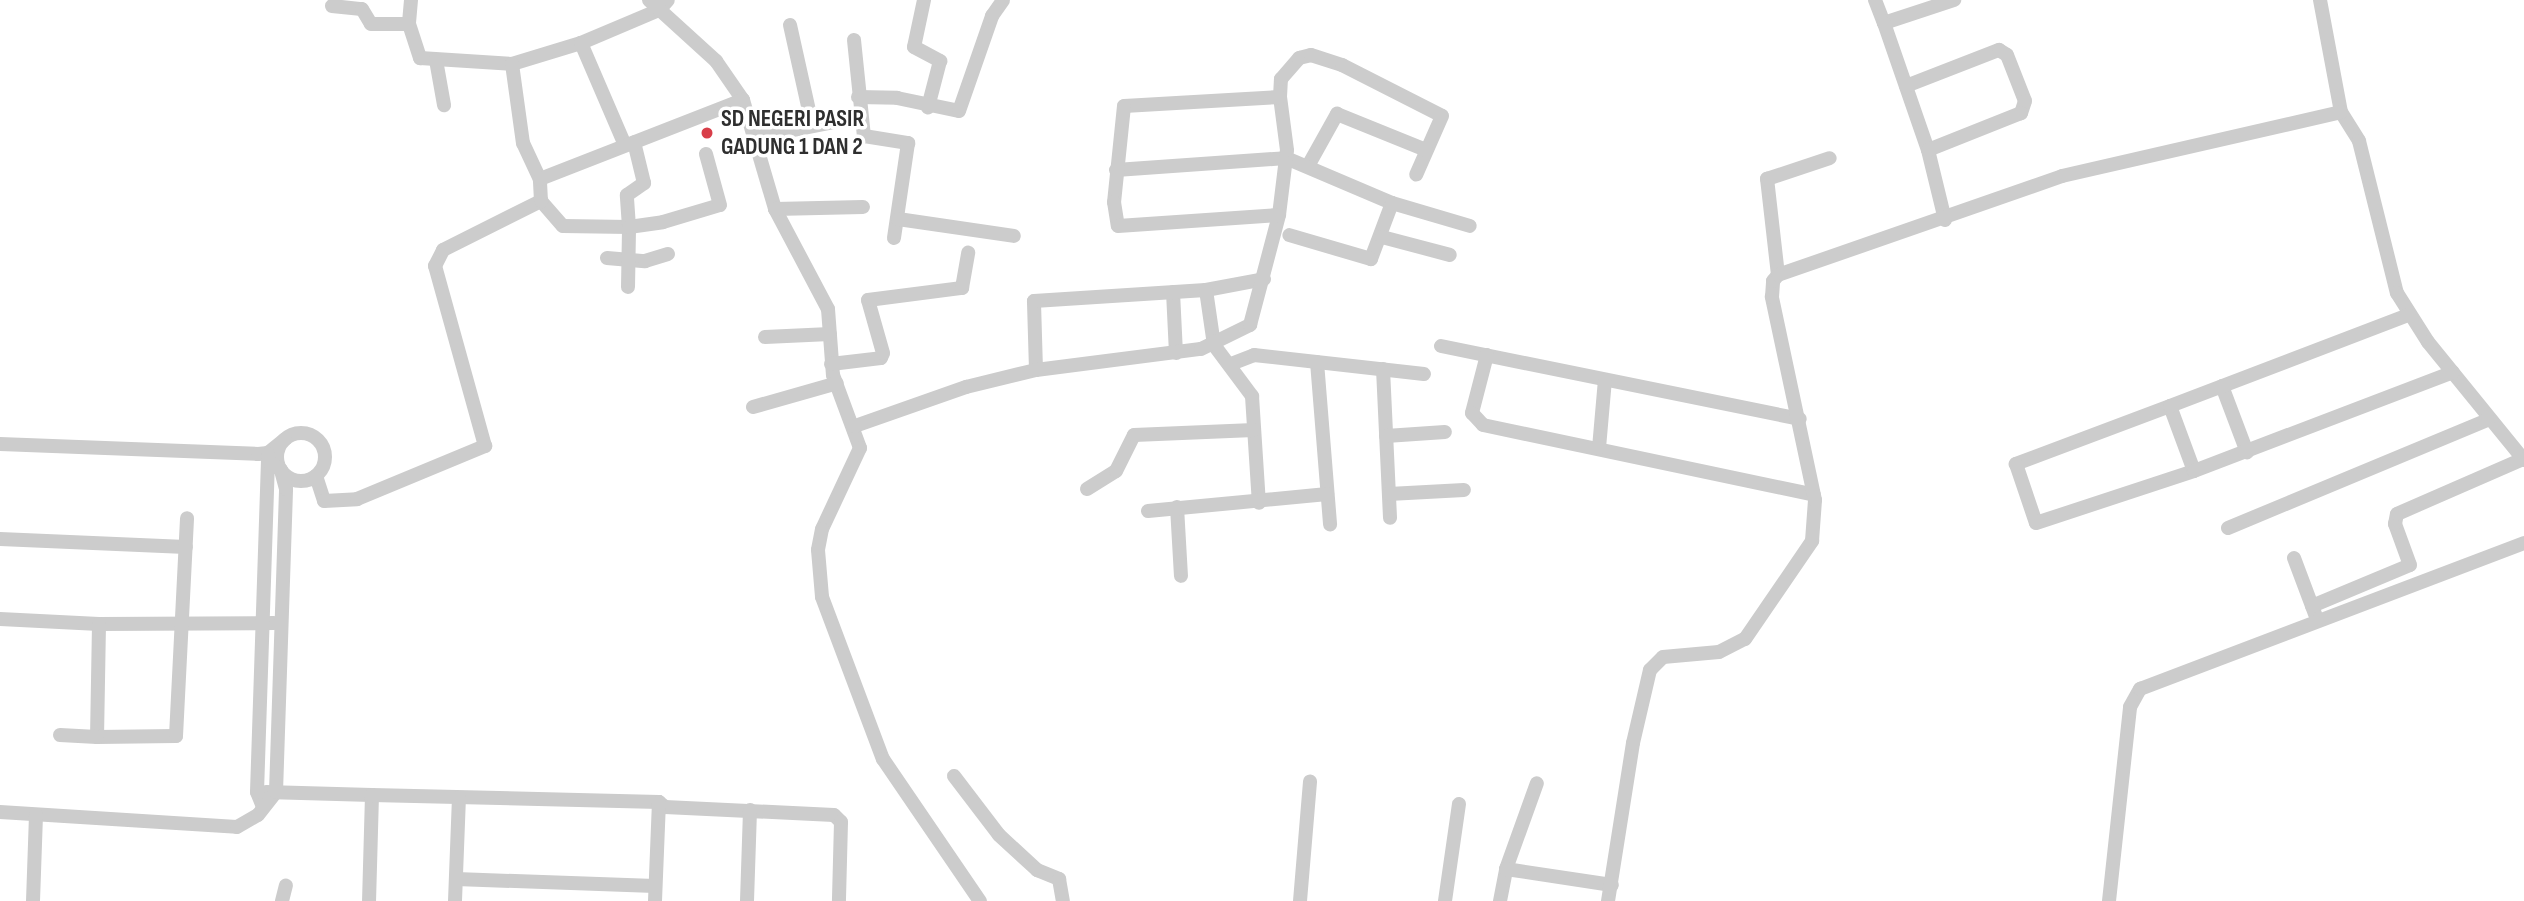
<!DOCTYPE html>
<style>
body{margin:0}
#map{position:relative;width:2524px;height:901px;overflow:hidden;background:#fff;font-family:"Sofia Sans Condensed",sans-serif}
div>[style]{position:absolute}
.minor>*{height:14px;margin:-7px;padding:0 7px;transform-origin:7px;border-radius:7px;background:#ccc}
.minor>.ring{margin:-7px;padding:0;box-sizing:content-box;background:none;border:14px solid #ccc;border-radius:50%}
.dots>*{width:19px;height:19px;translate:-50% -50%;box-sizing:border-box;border:4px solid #fff;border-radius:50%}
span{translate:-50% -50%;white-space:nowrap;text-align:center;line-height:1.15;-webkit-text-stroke:7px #fff;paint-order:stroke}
.poi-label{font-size:24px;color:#2f2f2f;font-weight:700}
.left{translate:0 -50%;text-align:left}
</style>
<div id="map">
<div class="minor">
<i style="left:411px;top:0;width:24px;rotate:95deg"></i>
<i style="left:409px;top:24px;width:36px;rotate:72deg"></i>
<i style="left:420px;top:58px;width:92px;rotate:3.7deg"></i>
<i style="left:512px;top:64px;width:72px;rotate:-16.9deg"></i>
<i style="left:581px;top:43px;width:85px;rotate:-22.9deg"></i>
<i style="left:659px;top:10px;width:13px;rotate:-48deg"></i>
<i style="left:649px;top:0;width:91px;rotate:42.3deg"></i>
<i style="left:716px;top:61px;width:47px;rotate:55.3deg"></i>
<i style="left:743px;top:100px;width:114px;rotate:73.6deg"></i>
<i style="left:775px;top:209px;width:113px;rotate:62.1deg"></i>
<i style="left:828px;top:309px;width:66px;rotate:85.7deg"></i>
<i style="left:833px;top:375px;width:78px;rotate:69.7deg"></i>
<i style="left:860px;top:448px;width:89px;rotate:115.1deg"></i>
<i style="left:822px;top:529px;width:21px;rotate:101deg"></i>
<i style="left:818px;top:550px;width:47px;rotate:85.1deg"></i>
<i style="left:822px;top:597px;width:173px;rotate:69.4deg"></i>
<i style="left:883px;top:759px;width:172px;rotate:55.7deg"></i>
<i style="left:924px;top:0;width:48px;rotate:102deg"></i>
<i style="left:914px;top:47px;width:30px;rotate:28deg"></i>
<i style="left:940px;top:61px;width:48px;rotate:104.6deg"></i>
<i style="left:1875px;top:0;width:25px;rotate:69deg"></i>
<i style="left:1884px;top:23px;width:74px;rotate:-18.2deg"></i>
<i style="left:2320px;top:0;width:114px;rotate:79.4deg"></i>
<i style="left:2341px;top:112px;width:34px;rotate:58deg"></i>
<i style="left:2359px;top:141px;width:157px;rotate:76deg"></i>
<i style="left:2397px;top:293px;width:58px;rotate:57.7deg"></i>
<i style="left:2428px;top:342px;width:152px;rotate:50.9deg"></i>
<i style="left:332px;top:6px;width:30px;rotate:6deg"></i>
<i style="left:362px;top:9px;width:17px;rotate:59deg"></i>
<i style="left:371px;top:24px;width:38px"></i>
<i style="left:1884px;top:23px;width:134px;rotate:70.9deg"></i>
<i style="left:1928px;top:150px;width:72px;rotate:76.3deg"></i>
<i style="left:790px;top:25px;width:101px;rotate:77.5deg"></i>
<i style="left:854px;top:40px;width:97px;rotate:84.1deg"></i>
<i style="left:864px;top:136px;width:45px;rotate:9deg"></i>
<i style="left:908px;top:143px;width:96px;rotate:98.4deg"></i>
<i style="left:581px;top:43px;width:111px;rotate:66.7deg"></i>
<i style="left:436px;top:60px;width:46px;rotate:79.9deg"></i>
<i style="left:512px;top:64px;width:80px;rotate:82.1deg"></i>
<i style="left:523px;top:143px;width:40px;rotate:65deg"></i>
<i style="left:1906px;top:86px;width:100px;rotate:-21.2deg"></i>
<i style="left:1999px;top:50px;width:9px;rotate:32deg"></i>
<i style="left:2007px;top:55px;width:49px;rotate:68.6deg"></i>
<i style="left:2025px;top:101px;width:13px;rotate:108deg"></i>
<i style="left:2021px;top:113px;width:100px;rotate:158.3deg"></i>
<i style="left:858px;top:97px;width:39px;rotate:1deg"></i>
<i style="left:897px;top:98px;width:63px;rotate:11.8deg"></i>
<i style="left:959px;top:111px;width:101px;rotate:-70.8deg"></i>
<i style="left:992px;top:16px;width:19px;rotate:-55deg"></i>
<i style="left:1280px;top:97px;width:18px;rotate:-87deg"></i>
<i style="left:1281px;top:79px;width:28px;rotate:-49deg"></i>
<i style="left:1299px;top:58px;width:12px;rotate:-14deg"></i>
<i style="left:1311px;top:55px;width:33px;rotate:18deg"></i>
<i style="left:1342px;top:65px;width:112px;rotate:27deg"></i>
<i style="left:1442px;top:116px;width:64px;rotate:113.8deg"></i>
<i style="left:757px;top:137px;width:105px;rotate:-11deg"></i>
<i style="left:1308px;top:166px;width:60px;rotate:-60.9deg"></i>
<i style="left:1337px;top:114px;width:96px;rotate:22deg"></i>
<i style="left:1116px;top:170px;width:170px;rotate:-4deg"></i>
<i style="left:1286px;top:158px;width:115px;rotate:23deg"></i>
<i style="left:1392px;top:203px;width:60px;rotate:110.6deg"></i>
<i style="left:1371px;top:259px;width:85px;rotate:-163.7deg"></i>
<i style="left:541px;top:201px;width:33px;rotate:49deg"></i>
<i style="left:563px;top:226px;width:66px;rotate:0.9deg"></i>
<i style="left:629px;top:227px;width:32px;rotate:-94deg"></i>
<i style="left:627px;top:195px;width:21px;rotate:-35deg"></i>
<i style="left:644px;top:183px;width:42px;rotate:-103.7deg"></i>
<i style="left:1392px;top:203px;width:81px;rotate:16.4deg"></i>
<i style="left:775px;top:209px;width:88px;rotate:-1.3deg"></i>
<i style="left:898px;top:219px;width:117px;rotate:8.3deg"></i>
<i style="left:1382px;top:237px;width:70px;rotate:14.8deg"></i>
<i style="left:607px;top:258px;width:38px;rotate:5deg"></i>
<i style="left:645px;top:261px;width:24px;rotate:-17deg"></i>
<i style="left:1778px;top:275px;width:97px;rotate:-96.5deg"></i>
<i style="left:1767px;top:179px;width:66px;rotate:-18.4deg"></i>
<i style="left:628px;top:287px;width:60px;rotate:-89deg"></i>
<i style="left:629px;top:227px;width:34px;rotate:-8deg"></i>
<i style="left:663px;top:222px;width:59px;rotate:-16.6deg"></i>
<i style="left:720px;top:205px;width:53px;rotate:-105.4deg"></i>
<i style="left:1206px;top:290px;width:59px;rotate:-10.7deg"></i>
<i style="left:1173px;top:292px;width:61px;rotate:87.2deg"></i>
<i style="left:765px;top:337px;width:65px;rotate:-2.6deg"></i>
<i style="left:1441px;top:346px;width:366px;rotate:11.5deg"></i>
<i style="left:1487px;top:355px;width:60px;rotate:104.5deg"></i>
<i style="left:1472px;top:413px;width:16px;rotate:47deg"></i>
<i style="left:1483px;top:425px;width:338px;rotate:11.9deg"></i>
<i style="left:1317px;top:362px;width:163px;rotate:85.4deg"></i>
<i style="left:831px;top:364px;width:50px;rotate:-6.8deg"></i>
<i style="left:881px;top:358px;width:5px;rotate:-68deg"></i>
<i style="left:883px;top:353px;width:55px;rotate:-105.8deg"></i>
<i style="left:868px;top:300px;width:95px;rotate:-7.3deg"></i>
<i style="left:962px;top:288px;width:36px;rotate:-80deg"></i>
<i style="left:1231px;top:364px;width:25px;rotate:-21deg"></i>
<i style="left:1254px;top:355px;width:171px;rotate:6.4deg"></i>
<i style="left:1383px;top:369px;width:149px;rotate:87.3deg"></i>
<i style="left:1036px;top:370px;width:69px;rotate:-91.7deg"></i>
<i style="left:1034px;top:301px;width:172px;rotate:-3.7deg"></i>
<i style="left:1206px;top:290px;width:56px;rotate:81.7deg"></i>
<i style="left:1214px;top:345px;width:64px;rotate:53.3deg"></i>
<i style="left:1252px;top:396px;width:107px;rotate:86.3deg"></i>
<i style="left:2222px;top:386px;width:71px;rotate:69.3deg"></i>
<i style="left:2170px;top:406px;width:165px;rotate:159.4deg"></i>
<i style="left:2016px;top:464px;width:62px;rotate:71.3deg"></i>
<i style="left:2036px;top:523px;width:166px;rotate:-18.2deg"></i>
<i style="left:2194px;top:471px;width:69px;rotate:-110.3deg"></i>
<i style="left:2170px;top:406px;width:255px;rotate:-20.9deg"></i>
<i style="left:753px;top:407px;width:87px;rotate:-15.9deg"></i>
<i style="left:855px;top:426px;width:118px;rotate:-19.4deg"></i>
<i style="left:966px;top:387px;width:72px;rotate:-13.7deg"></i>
<i style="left:1036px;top:370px;width:166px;rotate:-7.3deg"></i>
<i style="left:1201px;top:349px;width:55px;rotate:-26.1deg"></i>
<i style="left:1250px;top:325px;width:114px;rotate:-75.2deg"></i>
<i style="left:1279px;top:215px;width:65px;rotate:-83deg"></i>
<i style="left:1287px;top:150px;width:53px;rotate:-97.5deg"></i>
<i style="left:1280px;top:97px;width:156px;rotate:176.7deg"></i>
<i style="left:1124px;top:106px;width:97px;rotate:95.9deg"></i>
<i style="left:1114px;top:202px;width:24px;rotate:81deg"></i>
<i style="left:1118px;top:226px;width:161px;rotate:-3.9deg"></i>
<i class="ring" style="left:277px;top:433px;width:34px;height:34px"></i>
<i style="left:1386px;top:436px;width:59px;rotate:-3.9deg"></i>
<i style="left:0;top:444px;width:258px;rotate:2.2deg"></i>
<i style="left:258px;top:454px;width:10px;rotate:-6deg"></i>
<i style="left:268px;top:453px;width:22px;rotate:-39deg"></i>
<i style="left:1599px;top:448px;width:68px;rotate:-85deg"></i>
<i style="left:2194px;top:471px;width:277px;rotate:-20.9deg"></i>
<i style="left:316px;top:476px;width:26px;rotate:72deg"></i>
<i style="left:324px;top:501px;width:33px;rotate:-3deg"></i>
<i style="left:357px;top:499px;width:139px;rotate:-22.5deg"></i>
<i style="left:485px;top:446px;width:187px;rotate:-105.5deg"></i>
<i style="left:435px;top:266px;width:18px;rotate:-63deg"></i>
<i style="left:443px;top:250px;width:110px;rotate:-26.6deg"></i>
<i style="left:541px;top:201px;width:22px;rotate:-93deg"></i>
<i style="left:540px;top:179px;width:218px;rotate:-21.3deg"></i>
<i style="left:1087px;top:489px;width:34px;rotate:-32deg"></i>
<i style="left:1116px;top:471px;width:40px;rotate:-63.4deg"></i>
<i style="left:1134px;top:435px;width:120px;rotate:-2.4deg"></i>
<i style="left:1389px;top:494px;width:75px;rotate:-3.1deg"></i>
<i style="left:1177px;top:507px;width:69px;rotate:86.7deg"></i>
<i style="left:1148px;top:511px;width:180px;rotate:-5.4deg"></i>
<i style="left:2228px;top:528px;width:282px;rotate:-22.6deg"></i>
<i style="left:0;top:539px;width:186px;rotate:2.5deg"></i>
<i style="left:2294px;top:558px;width:60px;rotate:69.4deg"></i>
<i style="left:2312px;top:606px;width:106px;rotate:-22.7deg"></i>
<i style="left:2410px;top:565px;width:44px;rotate:-110.1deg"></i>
<i style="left:2395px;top:524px;width:10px;rotate:-79deg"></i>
<i style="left:2397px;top:514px;width:137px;rotate:-23.6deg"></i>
<i style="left:0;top:619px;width:99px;rotate:2.9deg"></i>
<i style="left:99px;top:624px;width:175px;rotate:-0.3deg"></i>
<i style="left:99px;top:624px;width:113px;rotate:91deg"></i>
<i style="left:97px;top:737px;width:79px;rotate:-0.7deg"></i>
<i style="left:176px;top:736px;width:218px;rotate:-87.1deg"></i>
<i style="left:60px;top:735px;width:37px;rotate:3deg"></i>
<i style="left:954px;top:776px;width:74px;rotate:52.7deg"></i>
<i style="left:999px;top:835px;width:52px;rotate:42.6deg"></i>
<i style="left:1037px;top:870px;width:24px;rotate:22deg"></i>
<i style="left:1059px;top:879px;width:22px;rotate:80deg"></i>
<i style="left:266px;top:792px;width:106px;rotate:1.6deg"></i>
<i style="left:372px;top:795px;width:106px;rotate:91.6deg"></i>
<i style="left:372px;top:795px;width:287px;rotate:1.4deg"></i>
<i style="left:659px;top:802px;width:8px;rotate:40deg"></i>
<i style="left:665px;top:807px;width:169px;rotate:2.7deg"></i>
<i style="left:834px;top:815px;width:10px;rotate:45deg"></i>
<i style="left:841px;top:822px;width:79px;rotate:91.5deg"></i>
<i style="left:263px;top:807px;width:16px;rotate:-112deg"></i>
<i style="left:257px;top:792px;width:338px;rotate:-88.1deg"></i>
<i style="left:0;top:812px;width:237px;rotate:3.6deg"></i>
<i style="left:237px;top:827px;width:24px;rotate:-30deg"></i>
<i style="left:258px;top:815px;width:29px;rotate:-52deg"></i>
<i style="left:276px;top:792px;width:303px;rotate:-88.1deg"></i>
<i style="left:286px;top:489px;width:20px;rotate:-105deg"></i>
<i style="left:281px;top:470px;width:16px;rotate:-145deg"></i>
<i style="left:1506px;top:869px;width:91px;rotate:-70.2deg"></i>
<i style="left:456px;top:879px;width:199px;rotate:2deg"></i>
<i style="left:33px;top:901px;width:86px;rotate:-88deg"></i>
<i style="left:282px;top:901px;width:16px;rotate:-76deg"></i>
<i style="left:455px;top:901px;width:103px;rotate:-87.8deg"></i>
<i style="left:655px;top:901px;width:99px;rotate:-87.7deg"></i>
<i style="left:747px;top:901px;width:91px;rotate:-88.1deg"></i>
<i style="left:1300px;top:901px;width:120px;rotate:-85.2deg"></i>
<i style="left:1445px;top:901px;width:98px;rotate:-81.8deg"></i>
<i style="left:1500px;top:901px;width:33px;rotate:-79deg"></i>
<i style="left:1506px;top:869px;width:107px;rotate:8.6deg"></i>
<i style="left:1608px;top:901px;width:160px;rotate:-81deg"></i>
<i style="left:1633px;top:743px;width:75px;rotate:-76.9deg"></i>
<i style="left:1650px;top:670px;width:18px;rotate:-45deg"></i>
<i style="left:1663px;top:657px;width:56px;rotate:-5.1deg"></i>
<i style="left:1719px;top:652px;width:29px;rotate:-27deg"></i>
<i style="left:1745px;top:639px;width:119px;rotate:-55.6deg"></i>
<i style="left:1812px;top:541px;width:41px;rotate:-85.8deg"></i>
<i style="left:1815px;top:500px;width:208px;rotate:-102deg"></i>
<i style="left:1772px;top:297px;width:16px;rotate:-86deg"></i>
<i style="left:1773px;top:281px;width:8px;rotate:-50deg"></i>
<i style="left:1778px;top:275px;width:301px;rotate:-19.2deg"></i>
<i style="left:2062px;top:176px;width:286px;rotate:-12.9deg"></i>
<i style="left:2109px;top:901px;width:195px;rotate:-83.8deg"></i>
<i style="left:2130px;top:707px;width:21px;rotate:-61deg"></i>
<i style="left:2140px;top:689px;width:411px;rotate:-20.8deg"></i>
</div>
<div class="dots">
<i style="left:707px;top:133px;background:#d83e49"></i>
</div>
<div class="poi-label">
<span class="left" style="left:721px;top:133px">SD NEGERI PASIR<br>GADUNG 1 DAN 2</span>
</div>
</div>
